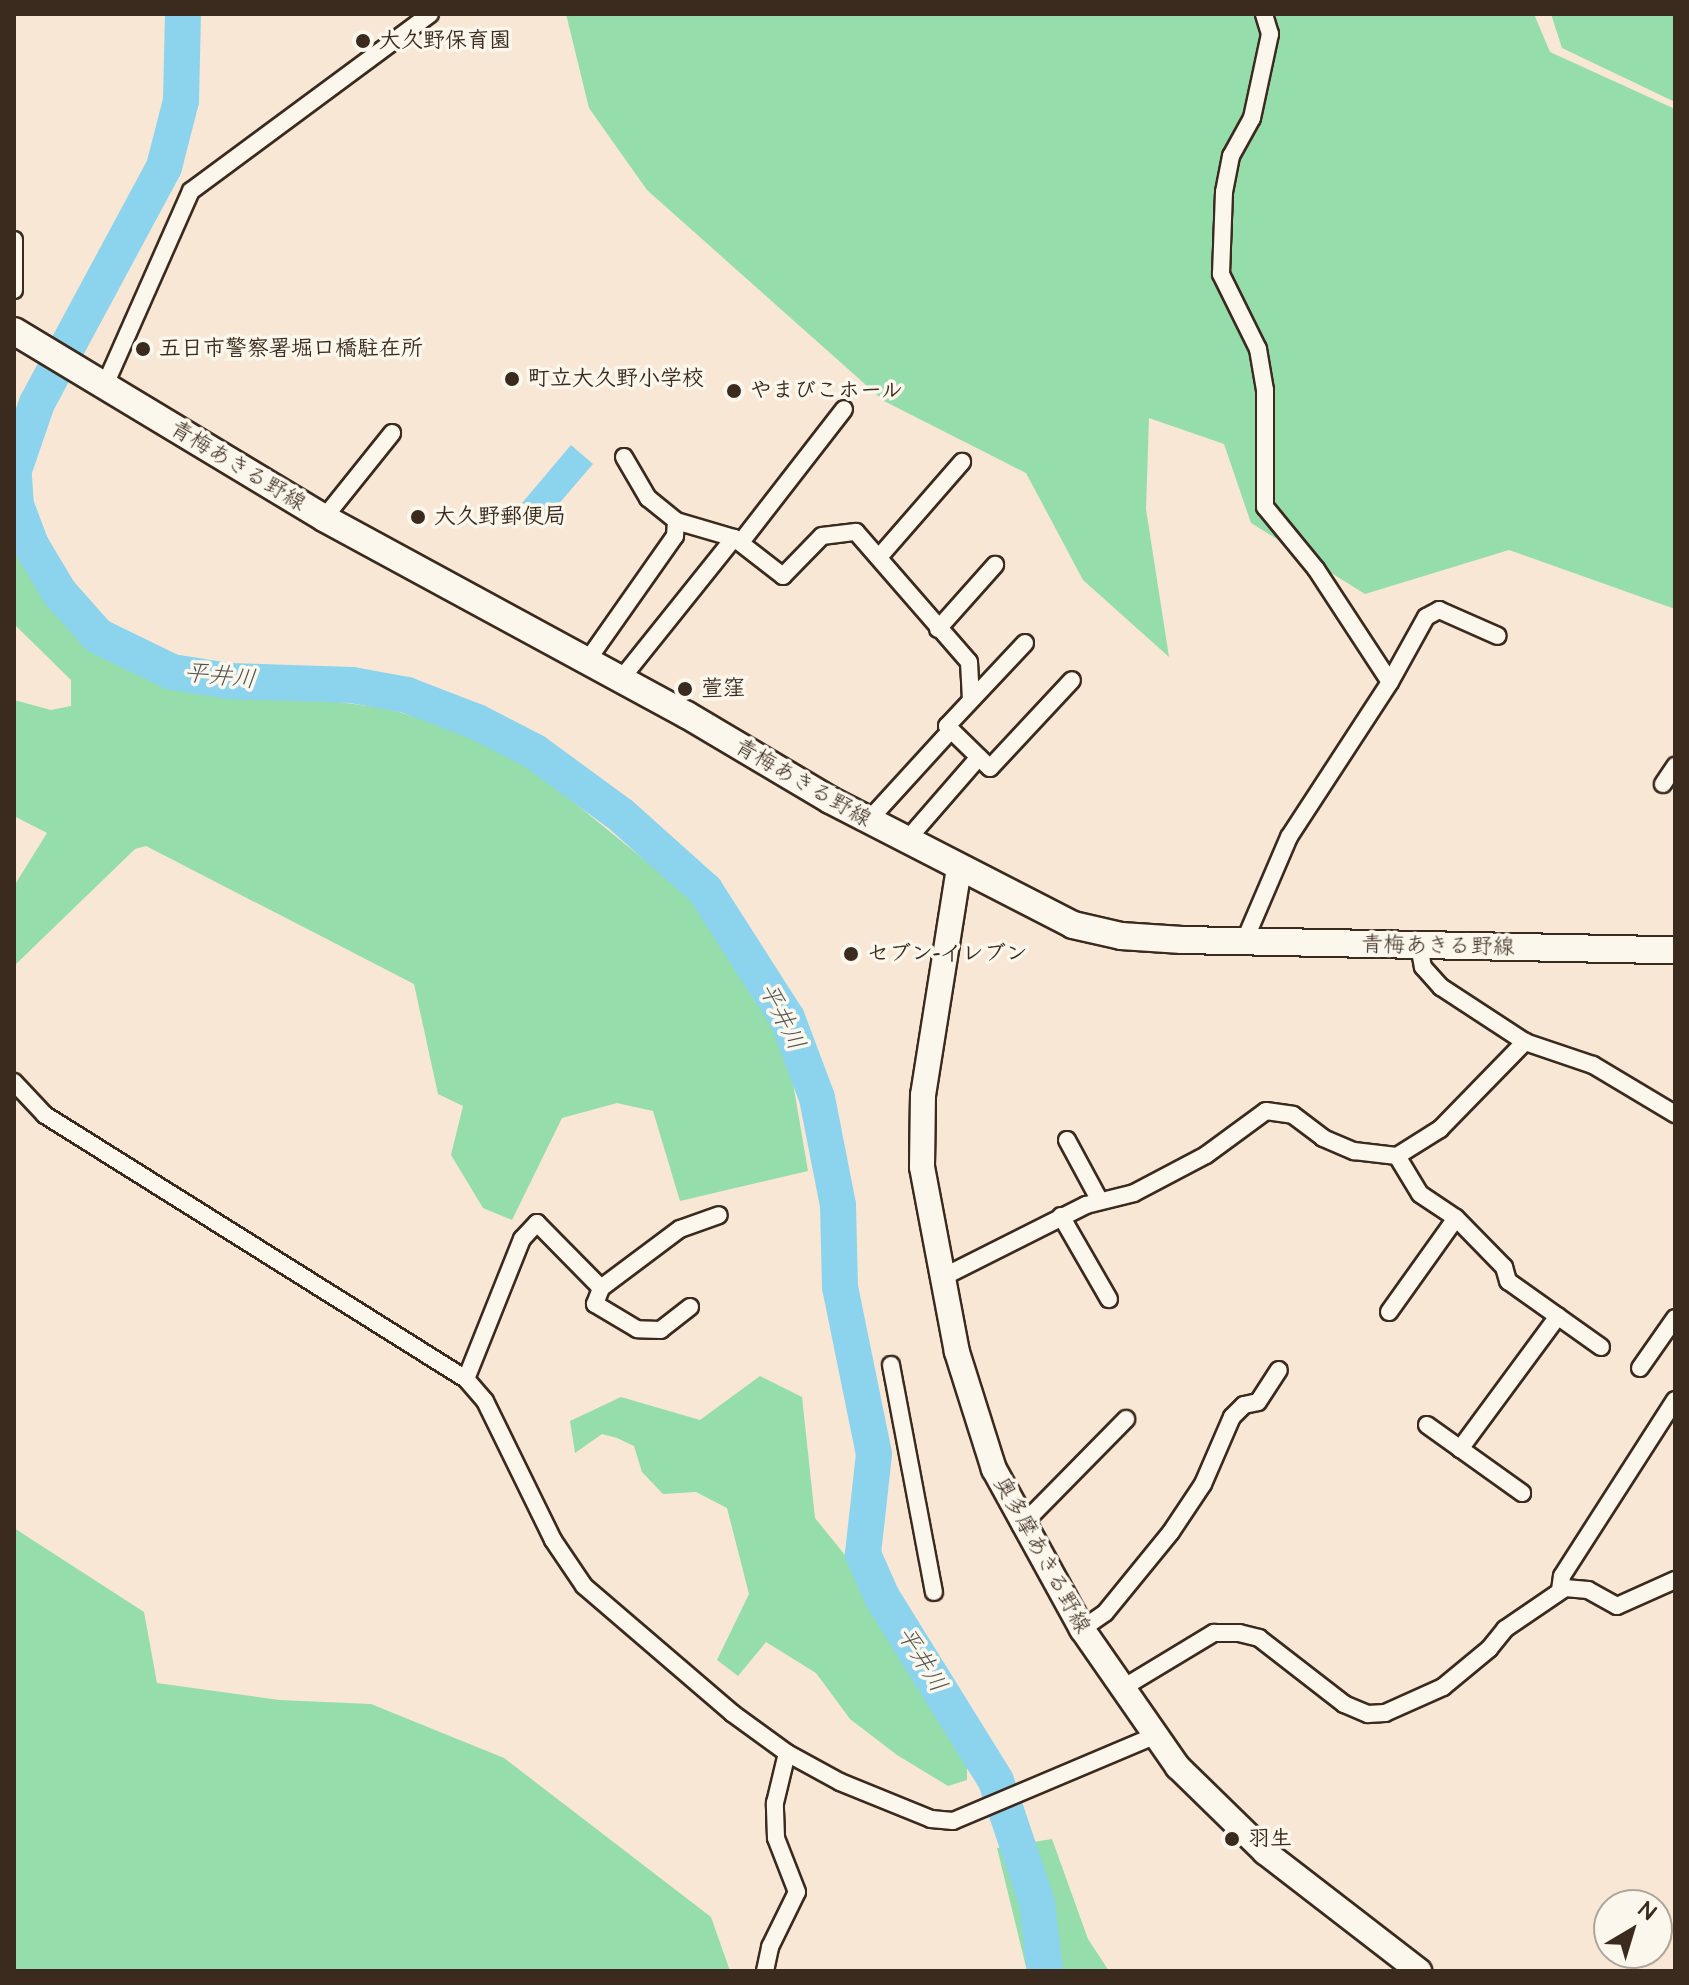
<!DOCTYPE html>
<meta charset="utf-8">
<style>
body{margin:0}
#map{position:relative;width:1689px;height:1985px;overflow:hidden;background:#f8e7d5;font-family:"Architects Daughter","Klee One",sans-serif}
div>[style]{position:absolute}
.green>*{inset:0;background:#95ddab}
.water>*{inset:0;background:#8cd3ee}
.river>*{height:36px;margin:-18px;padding:0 18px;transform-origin:18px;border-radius:18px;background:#8cd3ee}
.roads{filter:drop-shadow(2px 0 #3b2a1e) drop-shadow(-2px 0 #3b2a1e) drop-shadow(0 2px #3b2a1e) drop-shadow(0 -2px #3b2a1e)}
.minor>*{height:16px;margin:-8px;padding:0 8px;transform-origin:8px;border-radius:8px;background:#fbf7ec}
.secondary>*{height:24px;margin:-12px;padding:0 12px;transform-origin:12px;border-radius:12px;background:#fbf7ec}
.primary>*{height:26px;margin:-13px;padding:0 13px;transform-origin:13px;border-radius:13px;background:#fbf7ec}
.dots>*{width:22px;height:22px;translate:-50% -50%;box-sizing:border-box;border:4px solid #fbf7ec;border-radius:50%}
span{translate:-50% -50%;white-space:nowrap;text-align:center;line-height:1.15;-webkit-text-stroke:7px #fbf7ec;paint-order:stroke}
.poi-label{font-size:22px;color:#3b2a1e;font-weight:700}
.left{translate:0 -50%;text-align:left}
.street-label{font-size:22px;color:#3b2a1e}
.water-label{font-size:24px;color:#4f5452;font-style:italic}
.frame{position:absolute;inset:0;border:16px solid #3b2a1e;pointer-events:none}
.north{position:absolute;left:1593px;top:1889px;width:80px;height:80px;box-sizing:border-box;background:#fbf7ec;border:2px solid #aea59a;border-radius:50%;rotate:38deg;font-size:22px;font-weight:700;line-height:32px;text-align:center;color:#3b2a1e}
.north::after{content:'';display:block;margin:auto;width:28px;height:36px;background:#3b2a1e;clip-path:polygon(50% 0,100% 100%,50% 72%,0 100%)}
</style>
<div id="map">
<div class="green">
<i style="clip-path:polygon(566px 14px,1534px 14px,1550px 52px,1675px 109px,1675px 609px,1509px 550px,1365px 594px,1251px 523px,1224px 444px,1149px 418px,1146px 509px,1169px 657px,1083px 580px,1026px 473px,884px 401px,647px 190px,589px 108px)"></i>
<i style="clip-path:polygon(1551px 14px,1675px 14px,1675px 102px,1562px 48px)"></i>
<i style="clip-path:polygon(14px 543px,78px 632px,198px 682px,389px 709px,500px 742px,695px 901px,787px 1048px,808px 1171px,680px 1201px,653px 1111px,617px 1103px,562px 1118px,512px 1220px,483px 1208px,451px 1155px,463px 1106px,438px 1094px,414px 984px,146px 846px,135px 849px,14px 966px,14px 886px,47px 833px,14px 816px,14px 700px,51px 710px,71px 706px,71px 680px,14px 624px)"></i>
<i style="clip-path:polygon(760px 1376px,802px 1397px,815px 1518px,870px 1586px,967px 1764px,967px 1780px,948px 1786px,897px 1755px,850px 1719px,816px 1673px,766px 1642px,738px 1676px,717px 1660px,749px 1594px,727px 1508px,696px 1492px,663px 1494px,642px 1472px,634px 1446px,617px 1438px,602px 1434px,575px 1453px,570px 1421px,621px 1397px,700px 1420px)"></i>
<i style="clip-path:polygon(14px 1528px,144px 1612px,157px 1683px,279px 1700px,371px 1704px,504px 1758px,711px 1917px,730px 1971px,14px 1971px)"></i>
<i style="clip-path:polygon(1052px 1839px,1088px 1939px,1109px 1971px,1027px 1971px,997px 1848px)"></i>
</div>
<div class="water">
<i style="clip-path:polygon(571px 445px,593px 464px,544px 521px,522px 503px)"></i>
</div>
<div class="river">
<i style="left:14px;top:470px;width:71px;rotate:-71.1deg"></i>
<i style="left:37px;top:403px;width:268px;rotate:-61.7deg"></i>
<i style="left:164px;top:167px;width:68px;rotate:-75.6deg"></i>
<i style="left:181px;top:101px;width:87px;rotate:-88.7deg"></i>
<i style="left:14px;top:477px;width:28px;rotate:86deg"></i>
<i style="left:16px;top:505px;width:43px;rotate:69.4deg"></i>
<i style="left:31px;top:545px;width:55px;rotate:59.2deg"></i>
<i style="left:59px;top:592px;width:59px;rotate:48.4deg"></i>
<i style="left:98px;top:636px;width:82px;rotate:25.9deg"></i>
<i style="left:172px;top:672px;width:57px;rotate:9.1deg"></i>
<i style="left:228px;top:681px;width:124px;rotate:1.8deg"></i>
<i style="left:352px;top:685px;width:56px;rotate:10.3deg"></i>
<i style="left:407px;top:695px;width:75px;rotate:21.1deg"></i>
<i style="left:477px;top:722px;width:65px;rotate:27.3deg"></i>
<i style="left:535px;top:752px;width:107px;rotate:36.2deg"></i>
<i style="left:621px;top:815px;width:113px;rotate:41.8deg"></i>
<i style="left:705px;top:890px;width:152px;rotate:57.4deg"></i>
<i style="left:787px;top:1018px;width:85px;rotate:69.4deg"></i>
<i style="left:817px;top:1098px;width:109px;rotate:78.9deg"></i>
<i style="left:838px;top:1205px;width:82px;rotate:88.6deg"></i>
<i style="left:840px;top:1287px;width:170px;rotate:78.5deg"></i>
<i style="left:874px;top:1454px;width:101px;rotate:96.3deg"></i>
<i style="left:863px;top:1554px;width:47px;rotate:66.2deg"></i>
<i style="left:882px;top:1597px;width:216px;rotate:58.2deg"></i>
<i style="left:996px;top:1781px;width:129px;rotate:71.4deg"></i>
<i style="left:1037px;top:1903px;width:68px;rotate:83.3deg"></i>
</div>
<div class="roads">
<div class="minor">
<i style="left:14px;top:240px;width:50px;rotate:90deg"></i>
<i style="left:105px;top:385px;width:212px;rotate:-66.1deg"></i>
<i style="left:191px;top:191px;width:297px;rotate:-36.5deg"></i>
<i style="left:624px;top:457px;width:48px;rotate:59.7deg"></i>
<i style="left:648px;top:498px;width:36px;rotate:39deg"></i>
<i style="left:676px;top:521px;width:60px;rotate:16.3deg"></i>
<i style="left:734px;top:538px;width:62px;rotate:37.8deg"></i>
<i style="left:783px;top:576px;width:56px;rotate:-45.7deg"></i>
<i style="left:822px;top:536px;width:34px;rotate:-7deg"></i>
<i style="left:856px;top:532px;width:172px;rotate:49deg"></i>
<i style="left:969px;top:662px;width:37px;rotate:87deg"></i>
<i style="left:324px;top:518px;width:109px;rotate:-51.3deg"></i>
<i style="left:741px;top:542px;width:168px;rotate:-52.2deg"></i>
<i style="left:880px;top:556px;width:125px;rotate:-48.9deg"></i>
<i style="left:938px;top:629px;width:86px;rotate:-48.3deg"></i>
<i style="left:1025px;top:643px;width:114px;rotate:133.2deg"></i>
<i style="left:947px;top:726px;width:60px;rotate:44.3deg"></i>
<i style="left:990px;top:768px;width:120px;rotate:-47deg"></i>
<i style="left:587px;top:661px;width:153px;rotate:-54.9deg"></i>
<i style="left:675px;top:536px;width:15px;rotate:-86deg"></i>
<i style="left:621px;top:679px;width:181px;rotate:-51.3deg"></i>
<i style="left:1390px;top:682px;width:74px;rotate:-61deg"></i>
<i style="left:1426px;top:617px;width:15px;rotate:-28deg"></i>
<i style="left:1439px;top:610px;width:64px;rotate:23.8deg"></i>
<i style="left:1663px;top:784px;width:22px;rotate:-56deg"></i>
<i style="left:868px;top:821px;width:123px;rotate:-47.6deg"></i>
<i style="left:906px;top:841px;width:111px;rotate:-49deg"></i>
<i style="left:1244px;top:942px;width:114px;rotate:-66.8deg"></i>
<i style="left:1289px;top:837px;width:185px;rotate:-56.9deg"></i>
<i style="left:1390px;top:682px;width:135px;rotate:-123.2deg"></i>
<i style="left:1316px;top:569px;width:80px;rotate:-129.4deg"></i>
<i style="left:1265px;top:507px;width:117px;rotate:-90deg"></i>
<i style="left:1265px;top:390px;width:42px;rotate:-99.7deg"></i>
<i style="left:1258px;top:349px;width:84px;rotate:-116.3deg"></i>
<i style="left:1221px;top:274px;width:82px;rotate:-87.9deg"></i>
<i style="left:1224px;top:192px;width:37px;rotate:-79deg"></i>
<i style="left:1231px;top:156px;width:43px;rotate:-61.1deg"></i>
<i style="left:1252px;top:118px;width:86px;rotate:-77.9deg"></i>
<i style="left:1270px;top:34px;width:21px;rotate:-107deg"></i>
<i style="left:1419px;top:945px;width:22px;rotate:80deg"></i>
<i style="left:1423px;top:967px;width:27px;rotate:48deg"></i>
<i style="left:1441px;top:987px;width:100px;rotate:33.2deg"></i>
<i style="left:1525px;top:1042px;width:72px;rotate:18.7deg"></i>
<i style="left:1593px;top:1065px;width:96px;rotate:30.9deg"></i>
<i style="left:14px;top:1082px;width:45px;rotate:46.8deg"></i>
<i style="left:45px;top:1115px;width:497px;rotate:32.1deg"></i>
<i style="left:466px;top:1379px;width:29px;rotate:49deg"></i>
<i style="left:485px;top:1401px;width:155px;rotate:63.9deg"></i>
<i style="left:553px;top:1540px;width:55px;rotate:56deg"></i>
<i style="left:584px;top:1586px;width:195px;rotate:40.6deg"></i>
<i style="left:732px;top:1713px;width:68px;rotate:36deg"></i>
<i style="left:787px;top:1753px;width:60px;rotate:28.7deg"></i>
<i style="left:840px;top:1782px;width:98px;rotate:22.1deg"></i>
<i style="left:931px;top:1819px;width:22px;rotate:5deg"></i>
<i style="left:953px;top:1821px;width:218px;rotate:-22.9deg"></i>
<i style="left:1067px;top:1140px;width:69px;rotate:61.6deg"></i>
<i style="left:1397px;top:1156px;width:44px;rotate:58.8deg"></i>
<i style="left:1420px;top:1194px;width:43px;rotate:33.7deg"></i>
<i style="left:1456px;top:1218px;width:69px;rotate:45.6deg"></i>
<i style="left:1504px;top:1267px;width:15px;rotate:74deg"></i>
<i style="left:1508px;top:1281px;width:114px;rotate:35.4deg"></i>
<i style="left:1061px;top:1216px;width:96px;rotate:60deg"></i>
<i style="left:945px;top:1276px;width:158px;rotate:-26.7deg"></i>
<i style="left:1086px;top:1205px;width:49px;rotate:-14deg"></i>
<i style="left:1134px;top:1193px;width:81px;rotate:-27.8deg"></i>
<i style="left:1206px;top:1155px;width:74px;rotate:-36.3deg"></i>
<i style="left:1266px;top:1111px;width:27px;rotate:8deg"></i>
<i style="left:1293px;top:1115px;width:38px;rotate:37deg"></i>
<i style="left:1323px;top:1138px;width:34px;rotate:23deg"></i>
<i style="left:1354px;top:1151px;width:43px;rotate:6.6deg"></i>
<i style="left:1397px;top:1156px;width:51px;rotate:-32.1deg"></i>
<i style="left:1440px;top:1129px;width:122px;rotate:-45.7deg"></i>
<i style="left:690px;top:1307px;width:37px;rotate:142deg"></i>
<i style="left:661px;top:1330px;width:24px;rotate:-178deg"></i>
<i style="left:637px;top:1329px;width:49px;rotate:-149.2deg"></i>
<i style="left:595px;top:1304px;width:17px;rotate:-69deg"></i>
<i style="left:601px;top:1288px;width:99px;rotate:-36.8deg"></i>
<i style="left:680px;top:1229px;width:41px;rotate:-19.7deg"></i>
<i style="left:1389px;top:1312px;width:115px;rotate:-54.5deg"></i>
<i style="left:891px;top:1365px;width:231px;rotate:79.3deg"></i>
<i style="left:1640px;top:1368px;width:61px;rotate:-55deg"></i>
<i style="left:466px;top:1379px;width:151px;rotate:-68.2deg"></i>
<i style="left:522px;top:1239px;width:22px;rotate:-47deg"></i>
<i style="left:537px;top:1223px;width:91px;rotate:45.4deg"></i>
<i style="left:1427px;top:1425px;width:117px;rotate:35.6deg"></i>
<i style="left:1460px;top:1449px;width:165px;rotate:-53.6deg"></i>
<i style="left:1021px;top:1526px;width:150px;rotate:-45.5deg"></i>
<i style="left:1560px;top:1590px;width:14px;rotate:-82deg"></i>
<i style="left:1562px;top:1576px;width:209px;rotate:-57.3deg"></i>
<i style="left:1082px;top:1629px;width:28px;rotate:-35deg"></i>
<i style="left:1105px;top:1613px;width:104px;rotate:-50.8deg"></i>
<i style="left:1171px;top:1532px;width:58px;rotate:-56.3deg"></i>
<i style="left:1203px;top:1484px;width:73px;rotate:-66.6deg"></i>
<i style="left:1232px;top:1417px;width:17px;rotate:-45deg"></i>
<i style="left:1244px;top:1405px;width:14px;rotate:-12deg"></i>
<i style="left:1258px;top:1402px;width:38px;rotate:-57deg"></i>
<i style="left:1121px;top:1689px;width:109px;rotate:-31.1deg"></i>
<i style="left:1214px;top:1633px;width:25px"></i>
<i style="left:1239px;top:1633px;width:21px;rotate:14deg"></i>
<i style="left:1259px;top:1638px;width:108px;rotate:37.8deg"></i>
<i style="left:1344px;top:1704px;width:26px;rotate:23deg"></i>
<i style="left:1368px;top:1714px;width:17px;rotate:-3deg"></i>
<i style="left:1385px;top:1713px;width:64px;rotate:-24.1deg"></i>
<i style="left:1443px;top:1687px;width:60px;rotate:-39.6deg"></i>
<i style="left:1489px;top:1649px;width:26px;rotate:-51deg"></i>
<i style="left:1505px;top:1629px;width:73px;rotate:-34.3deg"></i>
<i style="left:1565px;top:1588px;width:23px;rotate:5deg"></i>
<i style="left:1588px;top:1590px;width:33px;rotate:29deg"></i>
<i style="left:1617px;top:1606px;width:64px;rotate:-24.1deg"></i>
<i style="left:765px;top:1971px;width:25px;rotate:-78deg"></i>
<i style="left:770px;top:1947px;width:61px;rotate:-63.9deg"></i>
<i style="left:797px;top:1892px;width:58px;rotate:-111.3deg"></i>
<i style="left:776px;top:1838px;width:35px;rotate:-92deg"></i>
<i style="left:775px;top:1803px;width:51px;rotate:-76.5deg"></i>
</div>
<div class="secondary">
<i style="left:959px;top:868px;width:230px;rotate:99deg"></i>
<i style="left:923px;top:1095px;width:72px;rotate:90.8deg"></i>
<i style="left:922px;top:1167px;width:188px;rotate:79.3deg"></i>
<i style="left:957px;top:1352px;width:123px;rotate:72.5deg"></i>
<i style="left:994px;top:1469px;width:183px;rotate:61.2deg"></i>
<i style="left:1082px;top:1629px;width:168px;rotate:55.2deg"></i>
<i style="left:1178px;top:1767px;width:122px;rotate:44.3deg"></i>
<i style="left:1265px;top:1852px;width:195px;rotate:37.7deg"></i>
</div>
<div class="primary">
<i style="left:14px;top:331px;width:362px;rotate:31.1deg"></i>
<i style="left:324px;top:518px;width:413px;rotate:28.5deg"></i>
<i style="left:687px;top:715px;width:166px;rotate:30.7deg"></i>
<i style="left:830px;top:800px;width:273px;rotate:27.2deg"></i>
<i style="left:1073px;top:925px;width:49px;rotate:12.9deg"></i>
<i style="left:1121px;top:936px;width:61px;rotate:3.8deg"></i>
<i style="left:1182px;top:940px;width:493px;rotate:1.2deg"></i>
</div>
</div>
<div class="dots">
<i style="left:363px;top:41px;background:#3b2a1e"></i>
<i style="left:143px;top:349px;background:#3b2a1e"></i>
<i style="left:512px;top:379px;background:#3b2a1e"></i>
<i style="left:734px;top:391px;background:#3b2a1e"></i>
<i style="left:418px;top:517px;background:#3b2a1e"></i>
<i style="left:685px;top:689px;background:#3b2a1e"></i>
<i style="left:851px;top:954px;background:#3b2a1e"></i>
<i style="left:1232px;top:1839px;background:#3b2a1e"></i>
</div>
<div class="poi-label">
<span class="left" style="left:379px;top:41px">大久野保育園</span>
<span class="left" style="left:159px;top:349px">五日市警察署堀口橋駐在所</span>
<span class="left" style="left:528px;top:379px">町立大久野小学校</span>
<span class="left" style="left:750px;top:391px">やまびこホール</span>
<span class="left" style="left:434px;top:517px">大久野郵便局</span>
<span class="left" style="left:701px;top:689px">萱窪</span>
<span class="left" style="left:867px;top:954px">セブン-イレブン</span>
<span class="left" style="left:1248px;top:1839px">羽生</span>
</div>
<div class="street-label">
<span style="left:238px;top:466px;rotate:31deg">青梅あきる野線</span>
<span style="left:803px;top:783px;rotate:30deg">青梅あきる野線</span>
<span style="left:1438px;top:946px;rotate:1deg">青梅あきる野線</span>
<span style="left:1042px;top:1555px;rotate:61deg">奥多摩あきる野線</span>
</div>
<div class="water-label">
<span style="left:220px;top:677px;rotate:6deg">平井川</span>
<span style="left:781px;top:1017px;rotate:63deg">平井川</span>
<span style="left:921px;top:1660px;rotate:58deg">平井川</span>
</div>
<div class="frame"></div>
<div class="north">N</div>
</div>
